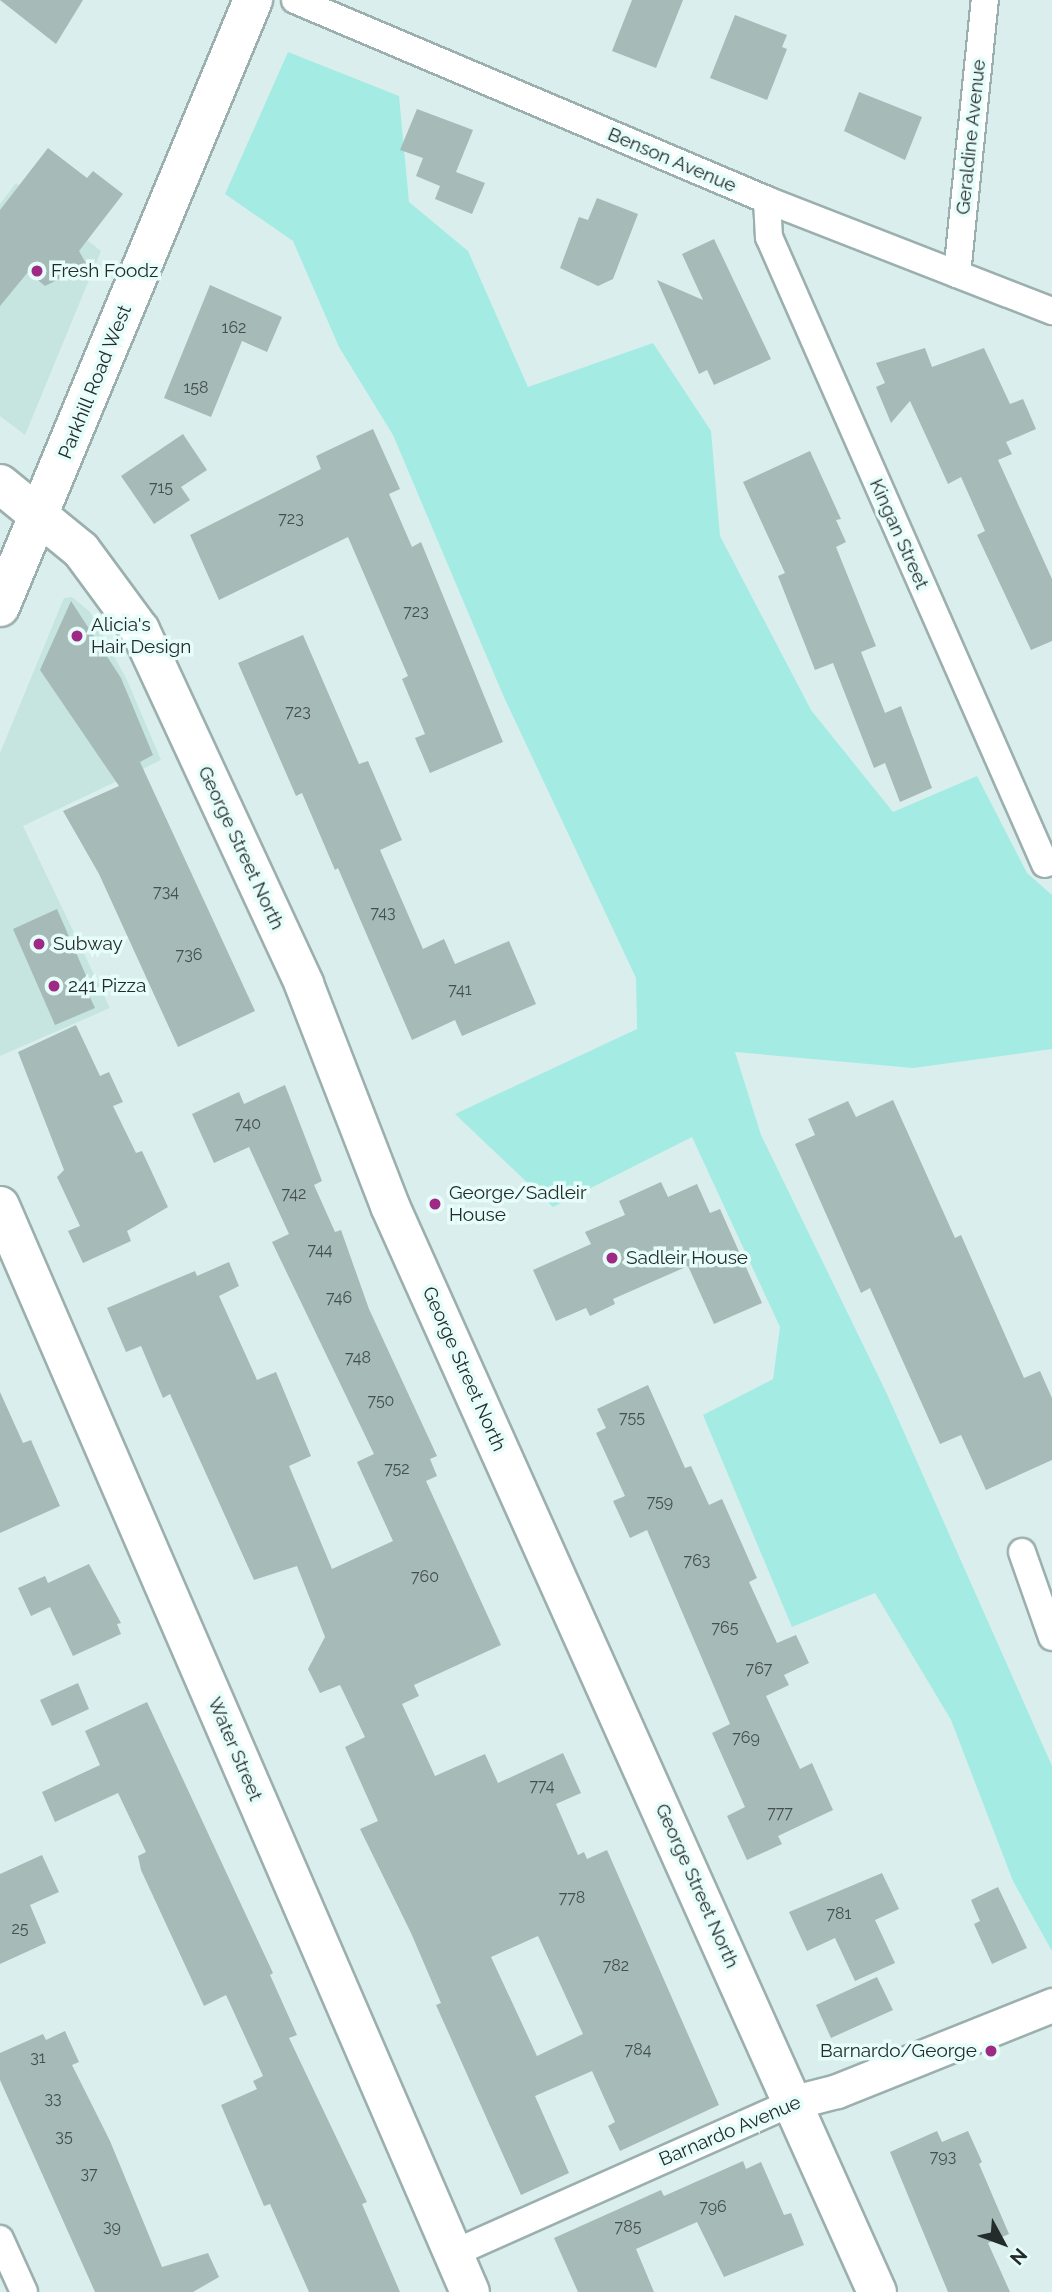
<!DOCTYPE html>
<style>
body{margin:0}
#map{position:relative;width:1052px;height:2292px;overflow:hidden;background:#daefed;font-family:Raleway,sans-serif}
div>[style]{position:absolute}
.built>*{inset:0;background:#c6e4e0}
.green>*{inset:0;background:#a4ebe4}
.building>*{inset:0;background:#a6bab8}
.roads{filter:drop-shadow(2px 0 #9bb0ae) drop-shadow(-2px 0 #9bb0ae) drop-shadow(0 2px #9bb0ae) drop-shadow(0 -2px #9bb0ae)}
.minor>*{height:26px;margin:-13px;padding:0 13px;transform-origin:13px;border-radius:13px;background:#fff}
.tertiary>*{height:33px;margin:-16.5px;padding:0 16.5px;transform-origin:16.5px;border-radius:16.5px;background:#fff}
.secondary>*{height:38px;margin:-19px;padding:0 19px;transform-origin:19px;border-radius:19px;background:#fff}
.dots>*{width:19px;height:19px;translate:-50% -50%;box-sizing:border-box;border:4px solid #e7fdfa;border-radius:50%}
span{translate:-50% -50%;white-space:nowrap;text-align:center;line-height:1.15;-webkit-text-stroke:7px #e7fdfa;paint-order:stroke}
.number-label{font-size:16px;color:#44504e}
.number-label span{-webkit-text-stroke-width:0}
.street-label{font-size:19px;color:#242c2b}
.poi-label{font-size:19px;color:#242c2b}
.left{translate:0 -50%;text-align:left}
.right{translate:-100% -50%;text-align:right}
.north{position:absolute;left:968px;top:2208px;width:70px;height:70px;-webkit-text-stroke:5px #e7fdfa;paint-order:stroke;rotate:131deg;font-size:19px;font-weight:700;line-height:28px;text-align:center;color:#242c2b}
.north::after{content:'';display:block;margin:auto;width:24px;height:32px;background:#242c2b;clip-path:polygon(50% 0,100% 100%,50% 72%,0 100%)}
</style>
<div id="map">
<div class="built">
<i style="clip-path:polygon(16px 183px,101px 251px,25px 435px,0 416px,0 204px)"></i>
<i style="clip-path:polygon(72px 597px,90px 612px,127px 680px,161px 760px,23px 826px,110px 1008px,0 1056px,0 753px,64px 598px)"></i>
</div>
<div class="green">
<i style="clip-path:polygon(288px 52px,399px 96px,409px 202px,468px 251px,528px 387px,653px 343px,711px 431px,720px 536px,811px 710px,893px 812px,977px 776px,1027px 873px,1052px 895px,1052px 1049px,913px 1068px,735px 1052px,761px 1135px,887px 1394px,1052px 1766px,1052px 1951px,1013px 1881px,951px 1720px,875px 1593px,792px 1627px,703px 1415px,773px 1379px,780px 1327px,692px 1137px,553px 1207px,455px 1114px,637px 1029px,636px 978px,503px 695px,393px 435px,339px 347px,293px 241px,225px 194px)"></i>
</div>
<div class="building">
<i style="clip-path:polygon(0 0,83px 0,56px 44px)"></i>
<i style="clip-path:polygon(632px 0,683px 0,656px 68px,612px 51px)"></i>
<i style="clip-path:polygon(735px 15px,787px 35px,782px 47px,787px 49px,767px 100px,710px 78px)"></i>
<i style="clip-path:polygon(859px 92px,922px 117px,905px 160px,844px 131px)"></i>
<i style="clip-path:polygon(417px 109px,473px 130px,456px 172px,485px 183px,472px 214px,435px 199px,440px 186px,416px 176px,423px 158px,400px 150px)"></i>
<i style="clip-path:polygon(48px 148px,87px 178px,93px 171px,123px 194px,79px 251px,87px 265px,45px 286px,28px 272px,0 306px,0 210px)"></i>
<i style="clip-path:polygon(597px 198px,638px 214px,613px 279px,598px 286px,560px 268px,579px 217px,588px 220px)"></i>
<i style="clip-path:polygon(714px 239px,771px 359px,714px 385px,707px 370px,699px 374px,657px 280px,703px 300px,682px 254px)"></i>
<i style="clip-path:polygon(210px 285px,282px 317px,267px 352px,242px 341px,211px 417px,164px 398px)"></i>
<i style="clip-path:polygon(925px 348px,932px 367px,984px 348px,1010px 404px,1023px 399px,1036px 429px,1006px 442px,1012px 454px,998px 460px,1052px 579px,1052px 641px,1031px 650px,977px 535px,985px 531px,961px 477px,948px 484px,910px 401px,891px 423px,876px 387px,885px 383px,876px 363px)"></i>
<i style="clip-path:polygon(373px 429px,400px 489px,389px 494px,412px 547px,421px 542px,503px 742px,430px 773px,415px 738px,425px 734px,402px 679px,408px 676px,348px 537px,219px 600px,190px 535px,321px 469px,316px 456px)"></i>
<i style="clip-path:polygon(183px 434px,207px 470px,181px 487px,190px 500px,154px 524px,121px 476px)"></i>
<i style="clip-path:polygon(810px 451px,841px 519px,836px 520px,846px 542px,836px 547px,876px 646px,861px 652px,885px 713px,901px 706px,932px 788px,900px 802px,885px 763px,874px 768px,833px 663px,815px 670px,778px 576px,785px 573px,743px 482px)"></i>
<i style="clip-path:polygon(71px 601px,121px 678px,153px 755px,140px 762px,255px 1011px,178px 1047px,99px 874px,63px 811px,119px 786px,40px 670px)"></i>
<i style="clip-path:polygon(303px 635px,359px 764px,368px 761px,402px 840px,380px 850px,423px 949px,444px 939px,455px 964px,509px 941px,536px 1004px,462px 1036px,455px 1020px,412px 1040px,338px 868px,335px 870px,302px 793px,296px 796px,238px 663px)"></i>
<i style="clip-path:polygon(57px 909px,87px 978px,82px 980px,95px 1008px,55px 1025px,13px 929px)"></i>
<i style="clip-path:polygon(76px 1025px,100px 1076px,109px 1072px,123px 1102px,113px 1106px,136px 1153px,142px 1151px,168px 1207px,127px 1231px,131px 1241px,83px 1263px,68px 1231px,80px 1226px,57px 1177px,64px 1170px,18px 1052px)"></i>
<i style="clip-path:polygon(evenodd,285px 1085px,322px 1181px,314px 1185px,335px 1232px,341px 1230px,369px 1309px,437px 1456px,430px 1459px,437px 1476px,426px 1481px,501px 1645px,414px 1685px,419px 1696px,402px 1704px,435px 1776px,485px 1754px,498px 1783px,563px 1753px,581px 1793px,556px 1804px,578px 1855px,584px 1852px,587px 1859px,607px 1850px,719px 2105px,620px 2151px,608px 2126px,615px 2122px,592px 2071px,535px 2096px,569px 2173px,521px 2195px,436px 2005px,441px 2003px,411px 1933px,360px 1829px,378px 1821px,345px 1747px,365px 1737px,340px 1685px,320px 1693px,308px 1669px,325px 1637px,297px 1566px,254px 1580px,170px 1394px,163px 1398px,141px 1346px,126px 1352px,107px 1308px,195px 1271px,197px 1276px,229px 1262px,239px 1286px,219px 1296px,257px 1380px,276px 1372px,311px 1456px,289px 1466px,332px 1569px,393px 1541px,357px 1462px,374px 1454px,272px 1242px,289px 1234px,249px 1147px,214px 1163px,192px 1114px,239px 1092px,244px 1104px,285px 1085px,538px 1936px,583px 2034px,537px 2056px,491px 1957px,538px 1936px)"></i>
<i style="clip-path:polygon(893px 1100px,955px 1238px,961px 1235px,1024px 1378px,1040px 1371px,1052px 1398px,1052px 1460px,986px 1490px,961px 1435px,940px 1444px,870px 1288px,861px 1293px,795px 1144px,815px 1135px,808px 1119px,848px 1101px,856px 1117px)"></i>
<i style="clip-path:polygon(661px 1182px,668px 1197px,697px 1184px,710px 1213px,720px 1209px,762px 1303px,714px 1324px,688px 1266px,613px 1299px,615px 1304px,590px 1316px,586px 1308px,556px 1321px,533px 1270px,591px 1244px,585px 1232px,625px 1215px,619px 1201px)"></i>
<i style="clip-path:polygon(648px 1385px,685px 1468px,691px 1466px,709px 1505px,722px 1499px,757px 1578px,749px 1582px,777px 1643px,796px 1635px,809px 1663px,784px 1675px,789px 1685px,766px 1696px,800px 1769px,812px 1763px,833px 1810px,778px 1836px,782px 1844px,747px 1860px,727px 1816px,745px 1807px,712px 1733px,730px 1724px,647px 1530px,630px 1538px,613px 1501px,625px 1496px,596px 1433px,606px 1428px,597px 1409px)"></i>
<i style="clip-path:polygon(0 1392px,23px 1443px,31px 1440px,60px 1506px,0 1533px)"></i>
<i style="clip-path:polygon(89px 1564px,121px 1623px,117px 1624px,121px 1634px,73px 1656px,50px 1607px,31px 1616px,18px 1588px,45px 1576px,48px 1583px)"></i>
<i style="clip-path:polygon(78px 1683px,89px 1709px,52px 1726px,40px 1700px)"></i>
<i style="clip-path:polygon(147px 1702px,273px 1973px,270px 1975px,297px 2035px,289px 2038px,367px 2202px,362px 2204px,400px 2292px,309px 2292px,270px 2204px,264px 2206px,221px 2105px,257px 2089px,253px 2081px,263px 2076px,226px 1995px,204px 2006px,141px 1870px,138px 1856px,146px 1852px,118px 1793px,55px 1822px,42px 1792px,100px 1765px,85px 1731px)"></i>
<i style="clip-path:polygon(42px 1855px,59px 1892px,30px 1905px,46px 1943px,0 1964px,0 1874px)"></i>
<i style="clip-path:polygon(882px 1873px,899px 1909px,875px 1920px,895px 1963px,855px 1981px,835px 1938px,807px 1951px,789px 1912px)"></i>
<i style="clip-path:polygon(998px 1887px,1027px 1948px,992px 1964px,974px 1924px,980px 1921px,971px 1900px)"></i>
<i style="clip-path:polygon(877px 1977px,893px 2010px,831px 2038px,816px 2005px)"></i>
<i style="clip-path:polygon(65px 2031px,79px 2062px,72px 2065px,110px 2141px,162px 2267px,208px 2253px,219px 2277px,193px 2292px,95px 2292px,0 2080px,0 2053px,43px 2034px,46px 2040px)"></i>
<i style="clip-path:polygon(937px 2131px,942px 2142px,968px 2131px,982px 2162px,979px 2164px,1009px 2234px,988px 2243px,1010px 2292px,948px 2292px,890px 2152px)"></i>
<i style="clip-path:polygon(743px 2161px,746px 2169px,761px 2162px,784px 2215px,791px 2213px,804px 2245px,724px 2277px,697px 2222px,636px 2249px,654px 2292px,578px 2292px,554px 2238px,661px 2190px,664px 2196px)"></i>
</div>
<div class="roads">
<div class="minor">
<i style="left:295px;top:0;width:513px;rotate:22.96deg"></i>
<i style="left:767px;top:200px;width:306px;rotate:21.3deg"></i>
<i style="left:767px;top:200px;width:37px;rotate:87deg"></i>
<i style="left:769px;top:237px;width:685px;rotate:66.24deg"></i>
<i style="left:957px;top:274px;width:275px;rotate:-84.2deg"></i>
<i style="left:1022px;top:1552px;width:90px;rotate:70.6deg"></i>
<i style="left:0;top:2239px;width:58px;rotate:65.6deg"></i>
<i style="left:452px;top:2254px;width:374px;rotate:-24deg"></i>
</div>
<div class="tertiary">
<i style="left:794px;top:2102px;width:44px;rotate:-14.3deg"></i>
<i style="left:837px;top:2091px;width:232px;rotate:-21.8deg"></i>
</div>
<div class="secondary">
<i style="left:0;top:484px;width:104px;rotate:39.2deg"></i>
<i style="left:81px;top:550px;width:99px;rotate:53.6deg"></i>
<i style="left:140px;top:630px;width:390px;rotate:65.1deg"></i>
<i style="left:304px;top:984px;width:238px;rotate:68.8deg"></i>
<i style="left:390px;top:1206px;width:1190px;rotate:65.85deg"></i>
<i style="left:0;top:607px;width:658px;rotate:-67.37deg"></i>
<i style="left:0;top:1206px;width:1183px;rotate:66.6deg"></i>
</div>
</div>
<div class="dots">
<i style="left:37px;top:271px;background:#9f2a85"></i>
<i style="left:77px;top:636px;background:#9f2a85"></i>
<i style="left:39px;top:944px;background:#9f2a85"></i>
<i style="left:54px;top:986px;background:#9f2a85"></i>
<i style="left:435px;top:1204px;background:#9f2a85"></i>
<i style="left:612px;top:1258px;background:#9f2a85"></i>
<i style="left:991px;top:2051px;background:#9f2a85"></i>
</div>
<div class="number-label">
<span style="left:234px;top:328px">162</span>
<span style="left:196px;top:388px">158</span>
<span style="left:161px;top:488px">715</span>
<span style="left:291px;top:519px">723</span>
<span style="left:416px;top:612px">723</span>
<span style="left:298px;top:712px">723</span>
<span style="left:166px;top:892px">734</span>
<span style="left:383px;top:913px">743</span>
<span style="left:189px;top:955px">736</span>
<span style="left:460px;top:990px">741</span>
<span style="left:248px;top:1124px">740</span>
<span style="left:294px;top:1194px">742</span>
<span style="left:320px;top:1250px">744</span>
<span style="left:339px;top:1298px">746</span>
<span style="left:358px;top:1358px">748</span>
<span style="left:381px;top:1401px">750</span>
<span style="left:632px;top:1418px">755</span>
<span style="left:397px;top:1469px">752</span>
<span style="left:660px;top:1502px">759</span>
<span style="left:697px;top:1561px">763</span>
<span style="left:425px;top:1577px">760</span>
<span style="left:725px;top:1628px">765</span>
<span style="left:759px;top:1669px">767</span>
<span style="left:746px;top:1738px">769</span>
<span style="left:542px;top:1786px">774</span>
<span style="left:780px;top:1813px">777</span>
<span style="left:572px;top:1898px">778</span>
<span style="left:839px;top:1914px">781</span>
<span style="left:20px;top:1929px">25</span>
<span style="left:616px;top:1966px">782</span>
<span style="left:638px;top:2050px">784</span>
<span style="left:38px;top:2058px">31</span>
<span style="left:53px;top:2099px">33</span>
<span style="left:64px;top:2137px">35</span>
<span style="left:943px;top:2157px">793</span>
<span style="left:89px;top:2174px">37</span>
<span style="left:713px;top:2207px">796</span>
<span style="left:112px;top:2227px">39</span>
<span style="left:628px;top:2227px">785</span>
</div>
<div class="street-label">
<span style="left:971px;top:137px;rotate:-84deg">Geraldine Avenue</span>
<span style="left:672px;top:160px;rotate:23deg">Benson Avenue</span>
<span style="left:95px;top:382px;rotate:-68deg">Parkhill Road West</span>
<span style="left:899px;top:534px;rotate:66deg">Kingan Street</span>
<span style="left:241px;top:848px;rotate:65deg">George Street North</span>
<span style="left:464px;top:1369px;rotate:66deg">George Street North</span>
<span style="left:235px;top:1749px;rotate:67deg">Water Street</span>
<span style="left:697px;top:1886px;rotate:66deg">George Street North</span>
<span style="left:730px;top:2131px;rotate:-23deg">Barnardo Avenue</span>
</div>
<div class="poi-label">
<span class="left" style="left:51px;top:271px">Fresh Foodz</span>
<span class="left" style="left:91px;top:636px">Alicia's<br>Hair Design</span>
<span class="left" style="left:53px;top:944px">Subway</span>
<span class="left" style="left:68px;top:986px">241 Pizza</span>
<span class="left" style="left:449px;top:1204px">George/Sadleir<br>House</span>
<span class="left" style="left:626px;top:1258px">Sadleir House</span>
<span class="right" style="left:977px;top:2051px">Barnardo/George</span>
</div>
<div class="north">N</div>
</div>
